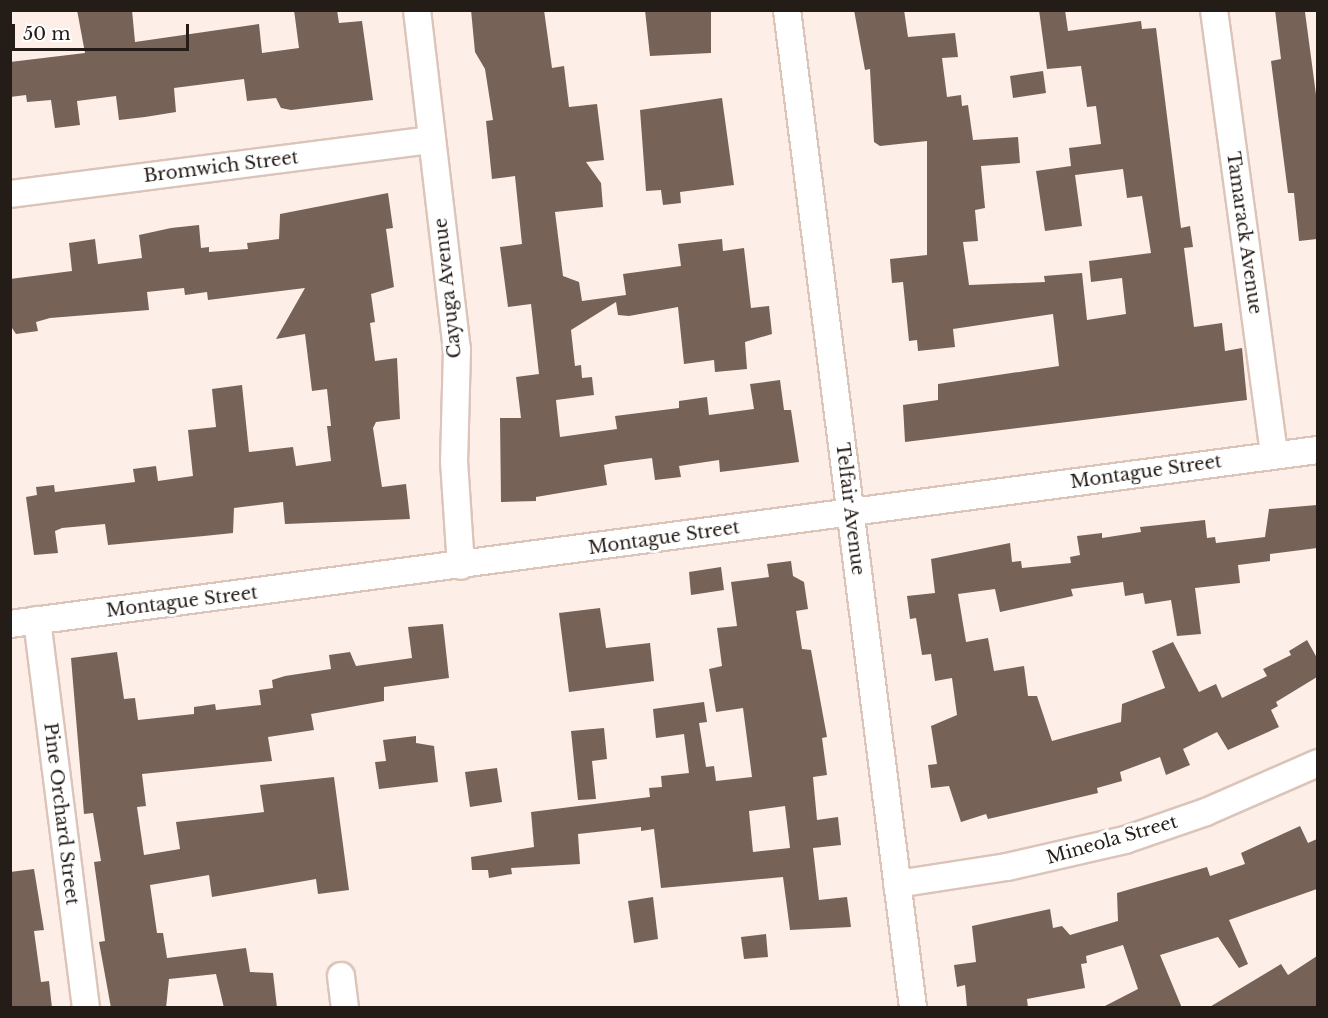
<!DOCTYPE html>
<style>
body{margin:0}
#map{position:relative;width:1328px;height:1018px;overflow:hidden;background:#fdeee7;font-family:"Libre Baskerville",serif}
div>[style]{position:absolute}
.building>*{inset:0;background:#766257}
.roads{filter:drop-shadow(2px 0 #dbc4b8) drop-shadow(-2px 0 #dbc4b8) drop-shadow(0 2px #dbc4b8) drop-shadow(0 -2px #dbc4b8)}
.minor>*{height:26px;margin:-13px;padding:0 13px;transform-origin:13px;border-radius:13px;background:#fff}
span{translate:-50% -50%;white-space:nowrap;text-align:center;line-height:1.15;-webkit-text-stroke:6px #fff;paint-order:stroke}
.street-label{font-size:18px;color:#241c17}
.frame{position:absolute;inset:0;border:12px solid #241c17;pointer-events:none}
.scale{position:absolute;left:12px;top:24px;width:177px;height:27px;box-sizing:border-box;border:3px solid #241c17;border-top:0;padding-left:8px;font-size:18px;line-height:21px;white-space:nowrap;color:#241c17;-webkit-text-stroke:4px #fff;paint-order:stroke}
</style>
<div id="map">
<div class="building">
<i style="clip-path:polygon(77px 10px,132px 10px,135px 42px,259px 24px,262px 53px,299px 48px,294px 10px,337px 10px,339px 23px,362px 21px,373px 100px,291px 110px,281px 108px,276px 98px,247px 101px,244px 79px,174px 88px,176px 112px,145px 117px,119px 120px,116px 96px,77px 101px,80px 125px,55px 128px,51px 100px,27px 102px,26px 95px,10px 97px,10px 62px,85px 53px)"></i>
<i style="clip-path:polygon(471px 10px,544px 10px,552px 68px,564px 66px,569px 107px,597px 104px,604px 160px,586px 162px,601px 183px,603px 207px,555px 212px,563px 276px,579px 282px,582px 301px,626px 295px,623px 274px,681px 266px,678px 244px,722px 239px,723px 251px,744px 248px,751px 308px,769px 306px,772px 334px,745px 342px,747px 369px,715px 372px,714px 360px,684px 364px,678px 307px,629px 316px,618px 315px,616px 302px,571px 330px,575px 366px,581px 365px,582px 378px,592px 377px,594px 395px,556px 400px,560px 437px,617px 429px,615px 416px,679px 408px,679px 401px,707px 397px,709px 415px,754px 409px,750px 384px,780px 380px,784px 410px,791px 410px,799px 462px,720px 472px,719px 460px,679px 466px,681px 477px,655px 480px,652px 458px,613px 463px,604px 465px,607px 485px,536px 497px,536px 501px,501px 502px,500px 418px,521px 418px,516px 377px,539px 374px,531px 304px,508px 307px,500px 247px,522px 244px,515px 176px,492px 179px,486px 121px,493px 120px,485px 69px,475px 52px)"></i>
<i style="clip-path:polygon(645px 10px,711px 10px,711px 53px,650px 56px)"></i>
<i style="clip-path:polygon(854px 10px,904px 10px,908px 37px,955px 33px,958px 57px,942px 58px,947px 97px,961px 95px,962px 106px,968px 105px,973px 140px,1018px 137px,1020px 163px,981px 166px,985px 208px,975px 210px,978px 241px,963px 242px,969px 285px,1045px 282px,1044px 276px,1082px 273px,1087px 320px,1126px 314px,1122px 278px,1091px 282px,1089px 261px,1151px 253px,1142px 196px,1127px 198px,1123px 169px,1075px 175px,1082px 226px,1045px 231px,1036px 171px,1071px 166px,1069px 148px,1101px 144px,1096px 106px,1087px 107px,1081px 66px,1047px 69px,1039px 10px,1065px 10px,1068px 31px,1141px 21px,1142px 29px,1156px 28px,1181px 228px,1190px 226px,1193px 247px,1184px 248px,1194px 327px,1222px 323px,1225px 351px,1242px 348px,1247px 400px,905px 442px,903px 405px,938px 400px,938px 384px,1059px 366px,1053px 314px,953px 329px,955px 347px,918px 351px,917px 340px,909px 341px,903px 282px,892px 283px,890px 259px,927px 255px,927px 141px,880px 146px,874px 142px,870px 69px,865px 70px)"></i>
<i style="clip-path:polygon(1275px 10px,1305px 12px,1317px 102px,1317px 239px,1299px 241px,1294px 193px,1288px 193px,1271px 61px,1281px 59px)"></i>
<i style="clip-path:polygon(1043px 71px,1046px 93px,1013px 98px,1010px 76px)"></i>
<i style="clip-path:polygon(722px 98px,734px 185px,680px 192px,681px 203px,663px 205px,661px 190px,646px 191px,640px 110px)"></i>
<i style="clip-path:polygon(388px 193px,393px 228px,386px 229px,394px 287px,371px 294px,375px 322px,370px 323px,375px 361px,397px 358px,400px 419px,376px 422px,373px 428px,382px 487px,406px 484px,410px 519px,285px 524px,283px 502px,234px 508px,233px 533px,204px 536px,108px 545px,105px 524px,62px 528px,55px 531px,58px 553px,34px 555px,26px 497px,37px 495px,36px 487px,54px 485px,55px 492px,135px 482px,133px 469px,156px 466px,158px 481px,193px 476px,188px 430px,216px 427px,212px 389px,242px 385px,249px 452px,293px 447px,296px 466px,331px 461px,327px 426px,331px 426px,327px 389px,312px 391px,305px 334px,276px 339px,305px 288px,208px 300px,207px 292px,185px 295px,184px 288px,147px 292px,149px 310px,50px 318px,36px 322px,38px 331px,16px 334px,10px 325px,10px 279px,72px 271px,69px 243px,95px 239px,98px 264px,142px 258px,139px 235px,171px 228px,199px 225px,201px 248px,209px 247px,209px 252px,248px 249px,247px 243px,279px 239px,280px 214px)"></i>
<i style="clip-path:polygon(1317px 505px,1317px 548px,1270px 554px,1270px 561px,1238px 565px,1240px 583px,1195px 588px,1201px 634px,1177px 636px,1171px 600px,1145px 604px,1143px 593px,1125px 596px,1123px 582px,1071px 589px,1073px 596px,1000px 612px,995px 589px,958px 594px,966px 642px,988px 638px,994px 671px,1024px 666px,1028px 696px,1037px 696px,1052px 741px,1121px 722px,1122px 704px,1165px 688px,1152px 651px,1173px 642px,1199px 692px,1216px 684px,1222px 698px,1267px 676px,1263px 669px,1291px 655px,1289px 651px,1307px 640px,1317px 658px,1317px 677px,1276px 702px,1278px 706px,1271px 710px,1279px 727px,1228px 750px,1217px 732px,1183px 749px,1190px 765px,1166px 775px,1160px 757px,1120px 772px,1122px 781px,1097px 788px,1098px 793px,988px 819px,986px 814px,961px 822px,949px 786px,931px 788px,928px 765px,937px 764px,931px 726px,957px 715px,952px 678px,935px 681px,931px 654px,922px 655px,916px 618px,910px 619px,907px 596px,935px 593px,931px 559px,1010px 543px,1012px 562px,1021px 561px,1022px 568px,1071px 563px,1070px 557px,1080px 555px,1077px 536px,1102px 533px,1102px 538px,1141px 532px,1140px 527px,1205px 520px,1207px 538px,1215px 537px,1216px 543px,1265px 537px,1269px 509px)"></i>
<i style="clip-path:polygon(evenodd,791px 561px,793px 576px,804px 582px,808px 609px,796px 611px,802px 649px,811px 650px,827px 737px,822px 738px,827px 775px,813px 777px,817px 820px,838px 817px,841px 845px,813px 848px,819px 900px,847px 897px,851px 927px,790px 930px,783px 877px,661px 888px,654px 829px,641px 831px,641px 827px,578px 834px,580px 864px,511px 868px,512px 874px,489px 878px,488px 870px,472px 870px,471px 857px,534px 847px,531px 812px,650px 797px,649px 788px,662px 787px,661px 776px,689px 773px,684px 734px,656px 738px,653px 709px,704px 702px,707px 722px,699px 723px,706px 767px,714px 766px,716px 781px,752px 777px,743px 708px,716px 712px,709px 669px,722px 666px,717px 628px,737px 626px,731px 582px,769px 577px,767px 564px,791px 561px,785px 806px,790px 848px,753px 852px,749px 811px,785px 806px)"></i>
<i style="clip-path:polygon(721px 567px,724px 590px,691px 595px,689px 572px)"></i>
<i style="clip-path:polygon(600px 608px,606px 648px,650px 643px,654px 681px,569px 692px,559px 613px)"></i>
<i style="clip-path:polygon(443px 624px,449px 678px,384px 687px,384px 701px,311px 714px,314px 730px,268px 737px,272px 761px,142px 774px,146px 806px,137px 807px,144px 855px,180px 849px,176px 822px,264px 812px,260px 785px,334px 777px,349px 890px,318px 894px,316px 879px,212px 897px,209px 875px,150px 885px,157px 933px,163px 933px,167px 958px,246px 948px,250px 972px,273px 973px,277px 1008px,224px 1008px,216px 974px,169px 979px,166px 1008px,111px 1008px,99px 942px,105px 941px,94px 862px,101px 861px,93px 813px,84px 814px,71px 658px,117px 652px,124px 699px,135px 698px,138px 720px,194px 714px,194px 707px,215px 704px,216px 710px,261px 705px,259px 690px,273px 688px,272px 680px,285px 676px,331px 669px,329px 655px,350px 652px,356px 666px,412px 658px,408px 627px)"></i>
<i style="clip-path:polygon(604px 728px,607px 759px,592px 761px,596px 799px,578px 800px,571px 731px)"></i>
<i style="clip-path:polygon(416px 736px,416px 743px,434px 746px,438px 782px,379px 789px,375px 762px,386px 761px,383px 740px)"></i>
<i style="clip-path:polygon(497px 768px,502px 802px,470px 807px,465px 772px)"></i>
<i style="clip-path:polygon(1300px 826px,1308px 843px,1317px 839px,1317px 889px,1229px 920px,1248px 964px,1239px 968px,1218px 937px,1160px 955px,1182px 1008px,1101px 1008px,1138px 989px,1123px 945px,1086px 956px,1087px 963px,1081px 964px,1085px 988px,1027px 999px,1028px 1008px,967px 1008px,965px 985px,957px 987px,954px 965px,976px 962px,972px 926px,1050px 909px,1053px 928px,1062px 926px,1070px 935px,1118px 921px,1117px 893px,1207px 867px,1210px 876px,1245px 864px,1241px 853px)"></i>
<i style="clip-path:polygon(34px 869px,44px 930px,34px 931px,41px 982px,49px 981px,52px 1008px,10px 1008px,10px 872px)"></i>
<i style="clip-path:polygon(653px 897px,658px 939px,634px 943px,628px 901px)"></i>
<i style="clip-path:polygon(766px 934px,768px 957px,744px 959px,741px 937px)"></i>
<i style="clip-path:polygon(1317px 956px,1317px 1008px,1208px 1008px,1281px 964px,1288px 975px)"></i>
</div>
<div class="roads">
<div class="minor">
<i style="left:417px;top:10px;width:341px;rotate:83.3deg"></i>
<i style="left:457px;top:349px;width:112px;rotate:91.5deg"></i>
<i style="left:454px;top:461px;width:105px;rotate:86.2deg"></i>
<i style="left:787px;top:10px;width:1006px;rotate:82.8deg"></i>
<i style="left:1214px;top:10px;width:449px;rotate:82.3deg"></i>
<i style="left:10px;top:194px;width:424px;rotate:-7.3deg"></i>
<i style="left:37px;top:620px;width:391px;rotate:82.8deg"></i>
<i style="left:10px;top:624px;width:1320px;rotate:-7.58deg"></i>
<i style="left:897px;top:884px;width:111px;rotate:-8.8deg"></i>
<i style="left:1007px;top:867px;width:121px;rotate:-12.9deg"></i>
<i style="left:1125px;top:840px;width:86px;rotate:-19.1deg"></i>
<i style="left:1206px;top:812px;width:122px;rotate:-23.6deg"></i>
<i style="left:341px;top:976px;width:32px;rotate:83deg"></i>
</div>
</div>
<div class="street-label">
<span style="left:221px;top:167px;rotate:-7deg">Bromwich Street</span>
<span style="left:1244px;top:233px;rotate:82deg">Tamarack Avenue</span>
<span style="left:448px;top:288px;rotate:-96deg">Cayuga Avenue</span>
<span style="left:1146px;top:472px;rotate:-8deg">Montague Street</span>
<span style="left:850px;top:509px;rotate:83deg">Telfair Avenue</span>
<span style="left:664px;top:538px;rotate:-8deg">Montague Street</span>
<span style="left:182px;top:602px;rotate:-7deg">Montague Street</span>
<span style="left:61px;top:814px;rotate:83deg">Pine Orchard Street</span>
<span style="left:1112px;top:840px;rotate:-16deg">Mineola Street</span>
</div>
<div class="frame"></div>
<div class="scale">50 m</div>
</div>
